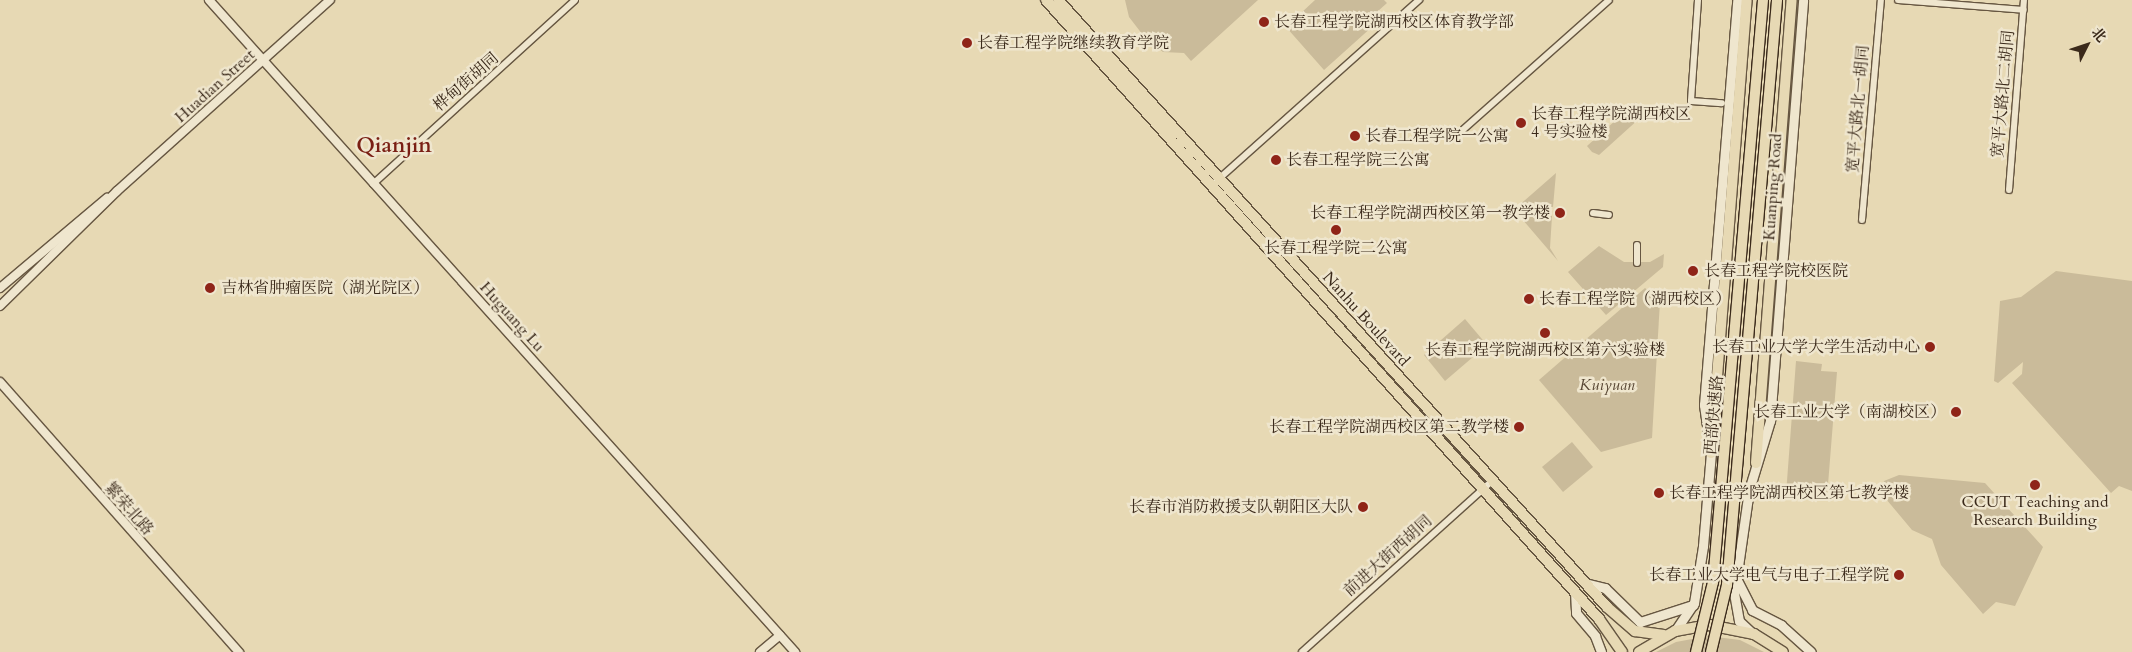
<!DOCTYPE html>
<meta charset="utf-8">
<style>
body{margin:0}
#map{position:relative;width:2132px;height:652px;overflow:hidden;background:#e7d9b4;font-family:Cardo,"Noto Serif SC",serif}
div>[style]{position:absolute}
.green>*{inset:0;background:#cabb9a}
.roads{filter:drop-shadow(1px 0 #665641) drop-shadow(-1px 0 #665641) drop-shadow(0 1px #665641) drop-shadow(0 -1px #665641)}
.minor>*{height:6px;margin:-3px;padding:0 3px;transform-origin:3px;border-radius:3px;background:#efe6ce}
.tertiary>*{height:8px;margin:-4px;padding:0 4px;transform-origin:4px;border-radius:4px;background:#efe6ce}
.secondary>*{height:9px;margin:-4.5px;padding:0 4.5px;transform-origin:4.5px;border-radius:4.5px;background:#efe6ce}
.primary>*{height:10px;margin:-5px;padding:0 5px;transform-origin:5px;border-radius:5px;background:#e7d9b4}
.trunk>*{height:10px;margin:-5px;padding:0 5px;transform-origin:5px;border-radius:5px;background:#e7d9b4}
.bridges{filter:drop-shadow(1px 0 #3b2a1b) drop-shadow(-1px 0 #3b2a1b) drop-shadow(0 1px #3b2a1b) drop-shadow(0 -1px #3b2a1b)}
.trunk-bridge>*{height:10px;margin:-5px;padding:0 5px;transform-origin:5px;border-radius:5px;background:#e7d9b4}
.dots>*{width:14px;height:14px;translate:-50% -50%;box-sizing:border-box;border:2px solid #efe6ce;border-radius:50%}
span{translate:-50% -50%;white-space:nowrap;text-align:center;line-height:1.15;-webkit-text-stroke:5px #efe6ce;paint-order:stroke}
.poi-label{font-size:16px;color:#3b2a1b}
.left{translate:0 -50%;text-align:left}
.right{translate:-100% -50%;text-align:right}
.street-label{font-size:16px;color:#3b2a1b}
.park-label{font-size:16px;color:#584734;font-style:italic}
.district-label{font-size:21px;color:#7a1f14;font-weight:700}
.north{position:absolute;left:2062px;top:20px;width:50px;height:50px;-webkit-text-stroke:4px #efe6ce;paint-order:stroke;rotate:49deg;font-size:14px;font-weight:700;line-height:20px;text-align:center;color:#3b2a1b}
.north::after{content:'';display:block;margin:auto;width:18px;height:22px;background:#3b2a1b;clip-path:polygon(50% 0,100% 100%,50% 72%,0 100%)}
</style>
<div id="map">
<div class="green">
<i style="clip-path:polygon(1125px 0,1258px 0,1191px 61px,1184px 53px,1163px 52px,1146px 39px,1129px 17px)"></i>
<i style="clip-path:polygon(1315px 0,1384px 0,1387px 3px,1368px 20px,1373px 26px,1324px 70px,1286px 27px)"></i>
<i style="clip-path:polygon(1636px 102px,1641px 109px,1640px 118px,1599px 155px,1592px 152px,1587px 146px)"></i>
<i style="clip-path:polygon(1556px 173px,1553px 207px,1548px 206px,1547px 215px,1552px 216px,1550px 248px,1558px 261px,1517px 213px,1517px 207px)"></i>
<i style="clip-path:polygon(1599px 246px,1624px 262px,1650px 262px,1664px 254px,1663px 267px,1606px 315px,1568px 272px)"></i>
<i style="clip-path:polygon(2056px 271px,2132px 281px,2132px 491px,2119px 486px,2111px 493px,2012px 383px,2022px 374px,2023px 362px,1998px 383px,1994px 381px,2000px 301px,2021px 297px)"></i>
<i style="clip-path:polygon(1645px 288px,1660px 301px,1652px 438px,1601px 452px,1539px 380px)"></i>
<i style="clip-path:polygon(1465px 319px,1487px 345px,1445px 381px,1424px 355px)"></i>
<i style="clip-path:polygon(1796px 361px,1822px 364px,1821px 371px,1837px 372px,1827px 497px,1786px 494px)"></i>
<i style="clip-path:polygon(1572px 442px,1593px 467px,1563px 492px,1542px 467px)"></i>
<i style="clip-path:polygon(1899px 475px,1985px 483px,2043px 547px,2015px 606px,1996px 602px,1983px 614px,1941px 565px,1932px 539px,1912px 530px,1881px 493px,1884px 481px)"></i>
<i style="clip-path:polygon(1708px 636px,1740px 640px,1764px 652px,1656px 652px,1676px 642px)"></i>
</div>
<div class="roads">
<div class="minor">
<i style="left:1698px;top:0;width:101px;rotate:94deg"></i>
<i style="left:1691px;top:101px;width:31px;rotate:4deg"></i>
<i style="left:1898px;top:0;width:126px;rotate:4.5deg"></i>
<i style="left:1457px;top:135px;width:203px;rotate:-41.6deg"></i>
<i style="left:373px;top:184px;width:273px;rotate:-42.3deg"></i>
<i style="left:1212px;top:185px;width:278px;rotate:-41.8deg"></i>
<i style="left:2009px;top:190px;width:191px;rotate:-85.5deg"></i>
<i style="left:1593px;top:213px;width:16px;rotate:7deg"></i>
<i style="left:1862px;top:220px;width:221px;rotate:-85.1deg"></i>
<i style="left:1637px;top:263px;width:18px;rotate:-90deg"></i>
<i style="left:1302px;top:652px;width:256px;rotate:-42deg"></i>
</div>
<div class="tertiary">
<i style="left:209px;top:0;width:877px;rotate:48.05deg"></i>
<i style="left:0;top:288px;width:140px;rotate:-40.1deg"></i>
<i style="left:0;top:306px;width:164px;rotate:-44.5deg"></i>
<i style="left:117px;top:191px;width:286px;rotate:-41.9deg"></i>
<i style="left:0;top:382px;width:361px;rotate:48.5deg"></i>
<i style="left:760px;top:652px;width:26px;rotate:-40deg"></i>
</div>
<div class="secondary">
<i style="left:1737px;top:580px;width:34px;rotate:63deg"></i>
<i style="left:1752px;top:610px;width:33px;rotate:27deg"></i>
<i style="left:1781px;top:625px;width:40px;rotate:42deg"></i>
<i style="left:1585px;top:583px;width:21px;rotate:14deg"></i>
<i style="left:1605px;top:588px;width:49px;rotate:44.2deg"></i>
<i style="left:1640px;top:622px;width:56px;rotate:-17.8deg"></i>
<i style="left:1575px;top:592px;width:21px;rotate:87deg"></i>
<i style="left:1576px;top:613px;width:30px;rotate:50deg"></i>
<i style="left:1595px;top:636px;width:17px;rotate:69deg"></i>
<i style="left:1675px;top:631px;width:34px;rotate:-56deg"></i>
<i style="left:1694px;top:603px;width:58px;rotate:-81deg"></i>
<i style="left:1703px;top:546px;width:93px;rotate:-85.1deg"></i>
<i style="left:1711px;top:453px;width:49px;rotate:-98.3deg"></i>
<i style="left:1704px;top:405px;width:406px;rotate:-85.3deg"></i>
<i style="left:1753px;top:634px;width:19px;rotate:-137deg"></i>
<i style="left:1739px;top:621px;width:27px;rotate:-100deg"></i>
<i style="left:1734px;top:594px;width:105px;rotate:-81.8deg"></i>
<i style="left:1749px;top:490px;width:72px;rotate:-73.1deg"></i>
<i style="left:1770px;top:421px;width:422px;rotate:-85.5deg"></i>
</div>
<div class="primary">
<i style="left:1046px;top:0;width:830px;rotate:48.22deg"></i>
<i style="left:1599px;top:619px;width:40px;rotate:55.1deg"></i>
<i style="left:1058px;top:0;width:818px;rotate:47.87deg"></i>
<i style="left:1607px;top:607px;width:37px;rotate:41deg"></i>
<i style="left:1635px;top:631px;width:29px;rotate:8deg"></i>
<i style="left:1639px;top:652px;width:42px;rotate:-30.3deg"></i>
<i style="left:1675px;top:631px;width:35px;rotate:-10deg"></i>
<i style="left:1709px;top:625px;width:46px;rotate:11.3deg"></i>
<i style="left:1754px;top:634px;width:34px;rotate:32deg"></i>
</div>
<div class="trunk">
<i style="left:1711px;top:453px;width:454px;rotate:-85.5deg"></i>
<i style="left:1756px;top:463px;width:464px;rotate:-85.6deg"></i>
</div>
</div>
<div class="bridges">
<div class="trunk-bridge">
<i style="left:1696px;top:652px;width:72px;rotate:-76.3deg"></i>
<i style="left:1713px;top:582px;width:584px;rotate:-85.09deg"></i>
<i style="left:1711px;top:652px;width:69px;rotate:-76.6deg"></i>
<i style="left:1727px;top:585px;width:587px;rotate:-85.11deg"></i>
</div>
</div>
<div class="dots">
<i style="left:1264px;top:22px;background:#8f2418"></i>
<i style="left:967px;top:43px;background:#8f2418"></i>
<i style="left:1521px;top:123px;background:#8f2418"></i>
<i style="left:1355px;top:136px;background:#8f2418"></i>
<i style="left:1276px;top:160px;background:#8f2418"></i>
<i style="left:1560px;top:213px;background:#8f2418"></i>
<i style="left:1336px;top:230px;background:#8f2418"></i>
<i style="left:1693px;top:271px;background:#8f2418"></i>
<i style="left:210px;top:288px;background:#8f2418"></i>
<i style="left:1529px;top:299px;background:#8f2418"></i>
<i style="left:1545px;top:333px;background:#8f2418"></i>
<i style="left:1930px;top:347px;background:#8f2418"></i>
<i style="left:1956px;top:412px;background:#8f2418"></i>
<i style="left:1519px;top:427px;background:#8f2418"></i>
<i style="left:2035px;top:485px;background:#8f2418"></i>
<i style="left:1659px;top:493px;background:#8f2418"></i>
<i style="left:1363px;top:507px;background:#8f2418"></i>
<i style="left:1899px;top:575px;background:#8f2418"></i>
</div>
<div class="poi-label">
<span class="left" style="left:1274px;top:22px">长春工程学院湖西校区体育教学部</span>
<span class="left" style="left:977px;top:43px">长春工程学院继续教育学院</span>
<span class="left" style="left:1531px;top:123px">长春工程学院湖西校区<br>4 号实验楼</span>
<span class="left" style="left:1365px;top:136px">长春工程学院一公寓</span>
<span class="left" style="left:1286px;top:160px">长春工程学院三公寓</span>
<span class="right" style="left:1550px;top:213px">长春工程学院湖西校区第一教学楼</span>
<span style="left:1336px;top:248px">长春工程学院二公寓</span>
<span class="left" style="left:1704px;top:271px">长春工程学院校医院</span>
<span class="left" style="left:221px;top:288px">吉林省肿瘤医院（湖光院区）</span>
<span class="left" style="left:1539px;top:299px">长春工程学院（湖西校区）</span>
<span class="right" style="left:1920px;top:347px">长春工业大学大学生活动中心</span>
<span style="left:1545px;top:350px">长春工程学院湖西校区第六实验楼</span>
<span class="right" style="left:1946px;top:412px">长春工业大学（南湖校区）</span>
<span class="right" style="left:1509px;top:427px">长春工程学院湖西校区第二教学楼</span>
<span class="left" style="left:1669px;top:493px">长春工程学院湖西校区第七教学楼</span>
<span style="left:2035px;top:511px">CCUT Teaching and<br>Research Building</span>
<span class="right" style="left:1353px;top:507px">长春市消防救援支队朝阳区大队</span>
<span class="right" style="left:1889px;top:575px">长春工业大学电气与电子工程学院</span>
</div>
<div class="street-label">
<span style="left:466px;top:82px;rotate:-41deg">桦甸街胡同</span>
<span style="left:215px;top:86px;rotate:-42deg">Huadian Street</span>
<span style="left:2003px;top:94px;rotate:-85deg">宽平大路北二胡同</span>
<span style="left:1858px;top:109px;rotate:-85deg">宽平大路北一胡同</span>
<span style="left:1773px;top:187px;rotate:-86deg">Kuanping Road</span>
<span style="left:512px;top:317px;rotate:48deg">Huguang Lu</span>
<span style="left:1366px;top:319px;rotate:48deg">Nanhu Boulevard</span>
<span style="left:1714px;top:415px;rotate:-85deg">西部快速路</span>
<span style="left:129px;top:509px;rotate:49deg">繁荣北路</span>
<span style="left:1388px;top:556px;rotate:-42deg">前进大街西胡同</span>
</div>
<div class="park-label">
<span style="left:1607px;top:385px">Kuiyuan</span>
</div>
<div class="district-label">
<span style="left:394px;top:146px">Qianjin</span>
</div>
<div class="north">北</div>
</div>
